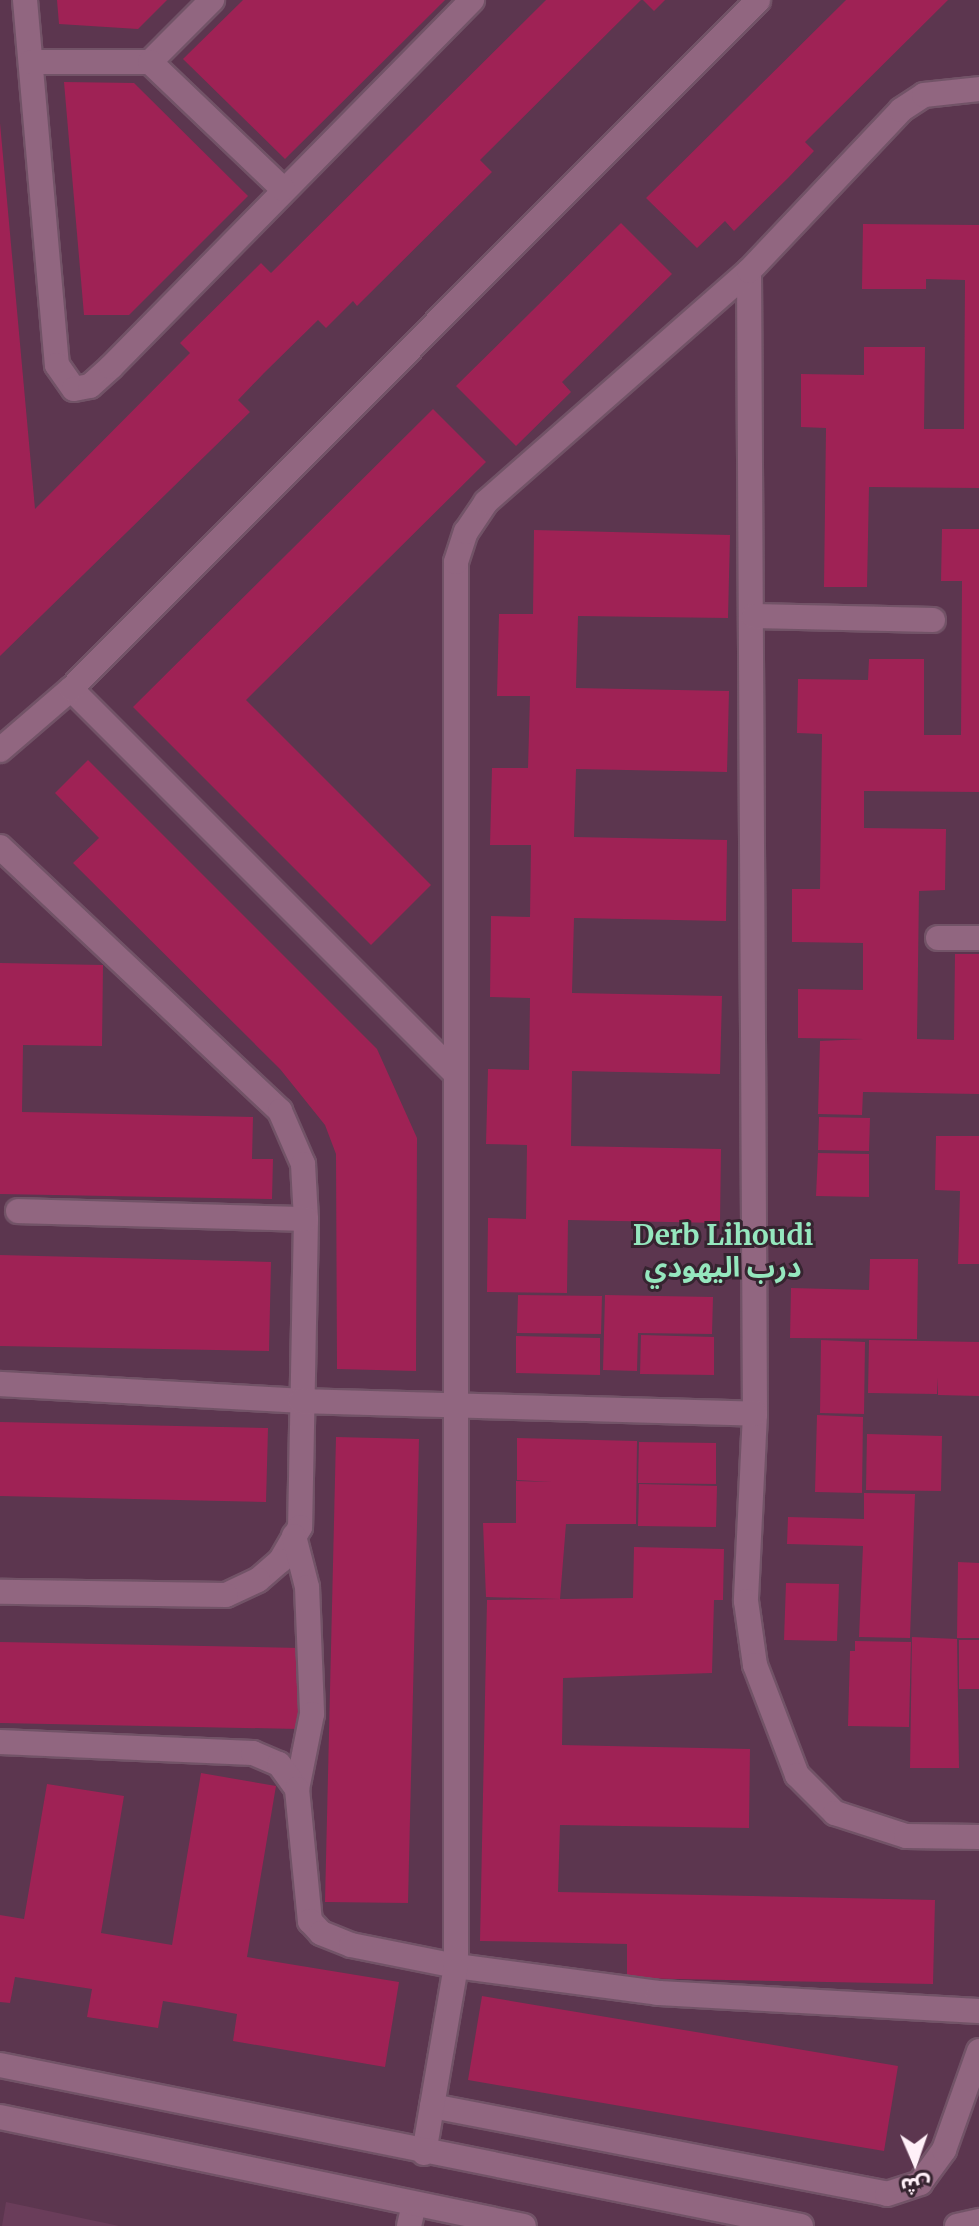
<!DOCTYPE html>
<meta charset="utf-8">
<style>
body{margin:0}
#map{position:relative;width:979px;height:2226px;overflow:hidden;background:#5c364f;font-family:Merriweather,"Noto Sans Arabic",serif}
div>[style]{position:absolute}
.built>*{inset:0;background:#6a3d5a}
.building>*{inset:0;background:#9f2255}
.roads{filter:drop-shadow(2px 0 #725367) drop-shadow(-2px 0 #725367) drop-shadow(0 2px #725367) drop-shadow(0 -2px #725367)}
.street>*{height:24px;margin:-12px;padding:0 12px;transform-origin:12px;border-radius:12px;background:#916680}
.secondary>*{height:24px;margin:-12px;padding:0 12px;transform-origin:12px;border-radius:12px;background:#916680}
span{translate:-50% -50%;white-space:nowrap;text-align:center;line-height:1.15;-webkit-text-stroke:6px #362430;paint-order:stroke}
.neighbourhood-label{font-size:28px;color:#95e7be;font-weight:700}
.north{position:absolute;left:875px;top:2122px;width:80px;height:80px;-webkit-text-stroke:6px #362430;paint-order:stroke;rotate:178deg;font-size:22px;font-weight:700;line-height:32px;text-align:center;color:#fff0f8}
.north::after{content:'';display:block;margin:auto;width:28px;height:36px;background:#fff0f8;clip-path:polygon(50% 0,100% 100%,50% 72%,0 100%)}
</style>
<div id="map">
<div class="built">
<i style="clip-path:polygon(6px 2202px,119px 2226px,2px 2226px)"></i>
</div>
<div class="building">
<i style="clip-path:polygon(57px 0,167px 0,138px 29px,59px 24px)"></i>
<i style="clip-path:polygon(243px 0,445px 0,285px 159px,183px 59px)"></i>
<i style="clip-path:polygon(546px 0,641px 0,480px 160px,492px 172px,357px 306px,353px 301px,326px 328px,318px 320px,264px 373px,238px 400px,250px 412px,0 656px,0 123px,35px 509px,190px 353px,180px 343px,261px 263px,271px 273px)"></i>
<i style="clip-path:polygon(643px 0,665px 0,654px 11px)"></i>
<i style="clip-path:polygon(846px 0,948px 0,805px 142px,814px 151px,788px 178px,734px 231px,725px 221px,697px 248px,646px 198px)"></i>
<i style="clip-path:polygon(64px 82px,134px 83px,248px 196px,129px 315px,84px 315px)"></i>
<i style="clip-path:polygon(621px 223px,672px 274px,562px 382px,571px 392px,516px 446px,456px 386px)"></i>
<i style="clip-path:polygon(863px 224px,979px 225px,979px 488px,869px 487px,867px 587px,824px 587px,826px 428px,801px 427px,801px 374px,864px 375px,864px 347px,925px 347px,924px 429px,964px 429px,965px 280px,926px 279px,926px 289px,862px 289px)"></i>
<i style="clip-path:polygon(433px 409px,486px 462px,246px 700px,431px 885px,371px 945px,133px 707px)"></i>
<i style="clip-path:polygon(942px 529px,979px 529px,979px 792px,864px 791px,864px 828px,946px 829px,945px 890px,919px 891px,917px 1039px,954px 1040px,955px 954px,979px 954px,979px 1094px,863px 1092px,862px 1115px,818px 1114px,820px 1041px,864px 1039px,798px 1038px,798px 989px,863px 990px,863px 943px,792px 942px,792px 889px,820px 889px,822px 734px,797px 733px,798px 679px,868px 680px,869px 659px,924px 659px,924px 735px,961px 735px,962px 581px,941px 581px)"></i>
<i style="clip-path:polygon(534px 530px,730px 535px,728px 618px,578px 616px,576px 688px,729px 691px,727px 772px,576px 769px,574px 837px,727px 840px,726px 921px,574px 918px,572px 993px,722px 996px,720px 1074px,572px 1071px,571px 1146px,721px 1149px,720px 1223px,568px 1220px,567px 1293px,487px 1292px,488px 1218px,526px 1219px,527px 1145px,486px 1144px,488px 1069px,529px 1070px,530px 998px,490px 997px,491px 916px,530px 917px,531px 845px,490px 845px,492px 768px,528px 768px,530px 696px,497px 696px,499px 614px,533px 614px)"></i>
<i style="clip-path:polygon(88px 760px,377px 1049px,417px 1138px,416px 1371px,337px 1369px,336px 1154px,325px 1125px,280px 1069px,73px 863px,99px 838px,55px 793px)"></i>
<i style="clip-path:polygon(0 963px,103px 965px,102px 1046px,23px 1045px,22px 1112px,253px 1117px,252px 1159px,273px 1159px,272px 1199px,0 1194px)"></i>
<i style="clip-path:polygon(819px 1117px,870px 1118px,869px 1151px,818px 1150px)"></i>
<i style="clip-path:polygon(936px 1136px,979px 1136px,979px 1264px,958px 1264px,960px 1191px,935px 1190px)"></i>
<i style="clip-path:polygon(818px 1153px,869px 1154px,869px 1197px,816px 1196px)"></i>
<i style="clip-path:polygon(0 1255px,271px 1262px,269px 1351px,0 1346px)"></i>
<i style="clip-path:polygon(870px 1259px,918px 1259px,917px 1339px,790px 1338px,791px 1288px,869px 1290px)"></i>
<i style="clip-path:polygon(518px 1295px,602px 1296px,601px 1334px,517px 1333px)"></i>
<i style="clip-path:polygon(605px 1295px,713px 1297px,712px 1334px,638px 1333px,637px 1371px,603px 1370px)"></i>
<i style="clip-path:polygon(641px 1335px,714px 1337px,714px 1375px,640px 1374px)"></i>
<i style="clip-path:polygon(516px 1336px,600px 1338px,600px 1375px,516px 1373px)"></i>
<i style="clip-path:polygon(821px 1340px,865px 1342px,864px 1414px,820px 1413px)"></i>
<i style="clip-path:polygon(869px 1340px,979px 1342px,979px 1396px,938px 1395px,938px 1378px,937px 1394px,868px 1393px)"></i>
<i style="clip-path:polygon(817px 1415px,863px 1417px,862px 1493px,815px 1492px)"></i>
<i style="clip-path:polygon(0 1422px,268px 1428px,266px 1502px,0 1496px)"></i>
<i style="clip-path:polygon(867px 1434px,942px 1436px,941px 1491px,866px 1490px)"></i>
<i style="clip-path:polygon(336px 1437px,419px 1439px,408px 1903px,325px 1902px)"></i>
<i style="clip-path:polygon(517px 1438px,637px 1441px,636px 1524px,566px 1524px,560px 1599px,486px 1597px,483px 1523px,516px 1523px,516px 1481px,552px 1482px,517px 1480px)"></i>
<i style="clip-path:polygon(639px 1442px,716px 1443px,716px 1484px,638px 1483px)"></i>
<i style="clip-path:polygon(639px 1484px,717px 1486px,716px 1527px,638px 1526px)"></i>
<i style="clip-path:polygon(864px 1493px,915px 1494px,910px 1638px,859px 1637px,863px 1546px,787px 1544px,788px 1517px,864px 1519px)"></i>
<i style="clip-path:polygon(634px 1547px,724px 1549px,723px 1600px,714px 1600px,712px 1673px,563px 1678px,562px 1745px,750px 1749px,749px 1828px,560px 1825px,558px 1892px,935px 1900px,933px 1984px,627px 1978px,627px 1944px,480px 1941px,487px 1600px,633px 1598px)"></i>
<i style="clip-path:polygon(958px 1562px,979px 1563px,979px 1638px,957px 1638px)"></i>
<i style="clip-path:polygon(786px 1583px,839px 1584px,837px 1641px,784px 1640px)"></i>
<i style="clip-path:polygon(912px 1637px,957px 1639px,959px 1768px,910px 1768px)"></i>
<i style="clip-path:polygon(959px 1640px,979px 1640px,979px 1689px,959px 1689px)"></i>
<i style="clip-path:polygon(855px 1641px,911px 1642px,909px 1727px,848px 1726px,850px 1651px,855px 1651px)"></i>
<i style="clip-path:polygon(0 1642px,300px 1648px,298px 1729px,0 1723px)"></i>
<i style="clip-path:polygon(201px 1773px,276px 1786px,247px 1957px,399px 1982px,385px 2067px,233px 2041px,237px 2014px,200px 2007px,163px 2001px,158px 2028px,87px 2017px,92px 1989px,15px 1977px,10px 2003px,0 2002px,0 1915px,24px 1919px,47px 1784px,124px 1796px,101px 1933px,172px 1945px)"></i>
<i style="clip-path:polygon(482px 1996px,898px 2066px,884px 2151px,468px 2080px)"></i>
</div>
<div class="roads">
<div class="street">
<i style="left:25px;top:0;width:366px;rotate:85deg"></i>
<i style="left:57px;top:365px;width:29px;rotate:55deg"></i>
<i style="left:74px;top:389px;width:16px;rotate:-11deg"></i>
<i style="left:90px;top:386px;width:28px;rotate:-42deg"></i>
<i style="left:111px;top:367px;width:515px;rotate:-45.47deg"></i>
<i style="left:31px;top:62px;width:119px"></i>
<i style="left:150px;top:62px;width:88px;rotate:-45deg"></i>
<i style="left:150px;top:62px;width:184px;rotate:43.7deg"></i>
<i style="left:749px;top:271px;width:1143px;rotate:89.7deg"></i>
<i style="left:755px;top:1414px;width:187px;rotate:92.8deg"></i>
<i style="left:746px;top:1601px;width:65px;rotate:82deg"></i>
<i style="left:755px;top:1665px;width:118px;rotate:69.1deg"></i>
<i style="left:797px;top:1775px;width:54px;rotate:45deg"></i>
<i style="left:835px;top:1813px;width:75px;rotate:17.9deg"></i>
<i style="left:906px;top:1836px;width:73px;rotate:0.8deg"></i>
<i style="left:754px;top:616px;width:179px;rotate:1.3deg"></i>
<i style="left:71px;top:689px;width:543px;rotate:45deg"></i>
<i style="left:0;top:750px;width:94px;rotate:-40.7deg"></i>
<i style="left:71px;top:689px;width:973px;rotate:-45.08deg"></i>
<i style="left:0;top:847px;width:385px;rotate:43.3deg"></i>
<i style="left:280px;top:1111px;width:58px;rotate:66.5deg"></i>
<i style="left:303px;top:1164px;width:55px;rotate:86.9deg"></i>
<i style="left:306px;top:1219px;width:308px;rotate:91.1deg"></i>
<i style="left:300px;top:1527px;width:39px;rotate:120deg"></i>
<i style="left:280px;top:1561px;width:29px;rotate:139deg"></i>
<i style="left:258px;top:1580px;width:35px;rotate:155deg"></i>
<i style="left:226px;top:1595px;width:226px;rotate:-179.2deg"></i>
<i style="left:938px;top:938px;width:41px"></i>
<i style="left:18px;top:1211px;width:288px;rotate:1.6deg"></i>
<i style="left:0;top:1384px;width:301px;rotate:3.2deg"></i>
<i style="left:301px;top:1401px;width:454px;rotate:1.6deg"></i>
<i style="left:294px;top:1536px;width:53px;rotate:75.7deg"></i>
<i style="left:307px;top:1587px;width:127px;rotate:87.7deg"></i>
<i style="left:312px;top:1714px;width:76px;rotate:101.3deg"></i>
<i style="left:0;top:1742px;width:253px;rotate:2.5deg"></i>
<i style="left:253px;top:1753px;width:28px;rotate:23deg"></i>
<i style="left:279px;top:1764px;width:31px;rotate:54deg"></i>
<i style="left:297px;top:1789px;width:133px;rotate:84.4deg"></i>
<i style="left:310px;top:1921px;width:16px;rotate:47deg"></i>
<i style="left:321px;top:1933px;width:32px;rotate:22deg"></i>
<i style="left:351px;top:1945px;width:107px;rotate:11.3deg"></i>
<i style="left:456px;top:1966px;width:204px;rotate:7.6deg"></i>
<i style="left:658px;top:1993px;width:322px;rotate:3.2deg"></i>
<i style="left:432px;top:2106px;width:463px;rotate:10.9deg"></i>
<i style="left:887px;top:2194px;width:35px;rotate:-18deg"></i>
<i style="left:920px;top:2183px;width:41px;rotate:-54deg"></i>
<i style="left:944px;top:2150px;width:105px;rotate:-70.5deg"></i>
<i style="left:424px;top:2153px;width:190px;rotate:-80.3deg"></i>
<i style="left:456px;top:1966px;width:1404px;rotate:-90deg"></i>
<i style="left:456px;top:562px;width:32px;rotate:-72deg"></i>
<i style="left:466px;top:532px;width:36px;rotate:-56deg"></i>
<i style="left:486px;top:502px;width:350px;rotate:-41.3deg"></i>
<i style="left:749px;top:271px;width:221px;rotate:-46.6deg"></i>
<i style="left:901px;top:110px;width:27px;rotate:-33deg"></i>
<i style="left:924px;top:95px;width:55px;rotate:-6.2deg"></i>
<i style="left:409px;top:2226px;width:22px;rotate:-77deg"></i>
</div>
<div class="secondary">
<i style="left:0;top:2065px;width:817px;rotate:11.36deg"></i>
<i style="left:0;top:2117px;width:535px;rotate:11.75deg"></i>
<i style="left:957px;top:2226px;width:23px;rotate:-13deg"></i>
</div>
</div>
<div class="neighbourhood-label">
<span style="left:723px;top:1251px">Derb Lihoudi<br>درب اليهودي</span>
</div>
<div class="north">ش</div>
</div>
